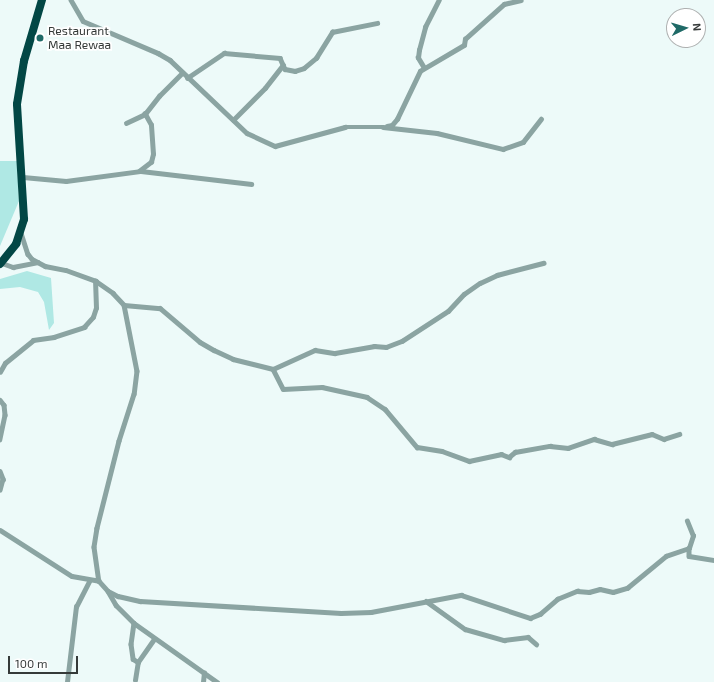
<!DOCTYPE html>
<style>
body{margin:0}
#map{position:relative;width:714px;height:682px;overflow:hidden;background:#edfaf9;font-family:"Exo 2",sans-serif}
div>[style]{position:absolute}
.green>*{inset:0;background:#afe8e4}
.street>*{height:4.5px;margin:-2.25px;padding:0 2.25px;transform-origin:2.25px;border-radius:2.25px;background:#8ba4a2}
.highway>*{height:8px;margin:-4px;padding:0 4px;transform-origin:4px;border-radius:4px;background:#024745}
.dots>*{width:11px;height:11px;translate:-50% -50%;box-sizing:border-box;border:2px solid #fff;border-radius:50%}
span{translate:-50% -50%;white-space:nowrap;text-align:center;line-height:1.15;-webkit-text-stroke:3.5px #fff;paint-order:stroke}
.poi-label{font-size:12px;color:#353a39}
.left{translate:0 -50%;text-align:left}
.north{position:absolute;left:666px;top:8px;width:40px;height:40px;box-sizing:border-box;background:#fff;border:1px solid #aeb0b0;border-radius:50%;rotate:85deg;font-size:11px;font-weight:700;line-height:16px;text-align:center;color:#353a39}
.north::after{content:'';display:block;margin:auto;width:14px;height:18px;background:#1f6a67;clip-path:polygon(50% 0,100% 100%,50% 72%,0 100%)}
.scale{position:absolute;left:8px;top:656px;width:70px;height:18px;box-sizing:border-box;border:2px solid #353a39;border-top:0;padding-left:5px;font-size:12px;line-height:14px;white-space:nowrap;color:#353a39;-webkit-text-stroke:3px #fff;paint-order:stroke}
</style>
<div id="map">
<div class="green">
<i style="clip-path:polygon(0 161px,17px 161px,19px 201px,0 246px)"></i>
<i style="clip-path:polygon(27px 271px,51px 278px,54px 323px,49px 330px,44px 302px,38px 292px,20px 287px,0 289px,0 279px)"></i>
</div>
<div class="street">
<i style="left:71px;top:0;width:24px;rotate:60deg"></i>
<i style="left:83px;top:21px;width:82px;rotate:23.1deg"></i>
<i style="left:158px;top:53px;width:14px;rotate:30deg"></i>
<i style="left:170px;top:60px;width:106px;rotate:43.5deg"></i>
<i style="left:247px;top:133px;width:31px;rotate:25deg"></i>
<i style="left:275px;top:146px;width:73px;rotate:-15.2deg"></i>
<i style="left:345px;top:127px;width:38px"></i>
<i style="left:383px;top:127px;width:54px;rotate:6.3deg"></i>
<i style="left:437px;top:133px;width:68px;rotate:13.6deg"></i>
<i style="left:503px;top:149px;width:21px;rotate:-19deg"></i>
<i style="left:523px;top:142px;width:29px;rotate:-52deg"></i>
<i style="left:424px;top:68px;width:12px;rotate:-121deg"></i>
<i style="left:418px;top:58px;width:8px;rotate:-83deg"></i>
<i style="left:419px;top:50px;width:24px;rotate:-75deg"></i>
<i style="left:425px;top:27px;width:30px;rotate:-63deg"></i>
<i style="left:187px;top:78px;width:45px;rotate:-34deg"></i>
<i style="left:224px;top:53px;width:56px;rotate:5.1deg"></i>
<i style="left:280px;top:58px;width:12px;rotate:66deg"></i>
<i style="left:285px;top:69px;width:10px;rotate:11deg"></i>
<i style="left:295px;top:71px;width:9px;rotate:-18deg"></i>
<i style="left:304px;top:68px;width:16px;rotate:-40deg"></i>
<i style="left:316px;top:58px;width:31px;rotate:-58deg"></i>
<i style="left:332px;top:32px;width:46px;rotate:-11.3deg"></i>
<i style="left:233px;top:120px;width:45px;rotate:-45deg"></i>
<i style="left:265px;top:88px;width:29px;rotate:-52deg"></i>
<i style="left:126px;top:123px;width:21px;rotate:-25deg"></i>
<i style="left:145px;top:114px;width:23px;rotate:-52deg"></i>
<i style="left:159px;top:96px;width:33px;rotate:-45deg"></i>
<i style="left:387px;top:126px;width:5px;rotate:-11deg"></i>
<i style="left:392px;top:125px;width:8px;rotate:-50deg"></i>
<i style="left:397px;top:119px;width:53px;rotate:-64.4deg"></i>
<i style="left:420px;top:71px;width:51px;rotate:-30.6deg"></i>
<i style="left:464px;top:45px;width:6px;rotate:-81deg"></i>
<i style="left:465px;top:39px;width:52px;rotate:-41.9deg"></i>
<i style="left:504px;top:4px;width:17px;rotate:-13deg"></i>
<i style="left:139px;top:171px;width:15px;rotate:-37deg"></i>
<i style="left:151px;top:162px;width:8px;rotate:-76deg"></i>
<i style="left:153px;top:154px;width:29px;rotate:-94deg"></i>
<i style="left:151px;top:125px;width:13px;rotate:-119deg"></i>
<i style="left:23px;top:177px;width:43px;rotate:5.3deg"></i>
<i style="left:66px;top:181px;width:76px;rotate:-7.6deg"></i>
<i style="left:141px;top:171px;width:111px;rotate:6.7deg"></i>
<i style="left:21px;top:233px;width:22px;rotate:72deg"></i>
<i style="left:28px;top:254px;width:6px;rotate:51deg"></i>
<i style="left:32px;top:259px;width:15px;rotate:28deg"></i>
<i style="left:45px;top:266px;width:21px;rotate:11deg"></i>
<i style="left:66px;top:270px;width:32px;rotate:20deg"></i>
<i style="left:96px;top:281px;width:21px;rotate:35deg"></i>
<i style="left:113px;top:293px;width:16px;rotate:47deg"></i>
<i style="left:124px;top:305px;width:67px;rotate:78.9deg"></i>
<i style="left:137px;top:371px;width:23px;rotate:97deg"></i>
<i style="left:134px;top:394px;width:49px;rotate:107.7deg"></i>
<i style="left:119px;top:441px;width:90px;rotate:104.2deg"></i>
<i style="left:97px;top:528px;width:19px;rotate:99deg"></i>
<i style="left:94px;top:547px;width:34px;rotate:82deg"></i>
<i style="left:99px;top:581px;width:13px;rotate:48deg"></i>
<i style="left:108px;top:591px;width:11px;rotate:27deg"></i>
<i style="left:118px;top:596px;width:23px;rotate:13deg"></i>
<i style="left:140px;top:601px;width:201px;rotate:3.4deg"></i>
<i style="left:341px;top:613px;width:30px;rotate:-2deg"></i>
<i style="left:371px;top:612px;width:92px;rotate:-10.7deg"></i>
<i style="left:461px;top:595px;width:73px;rotate:18.4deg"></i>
<i style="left:530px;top:618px;width:11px;rotate:-22deg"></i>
<i style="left:540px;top:614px;width:23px;rotate:-41deg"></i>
<i style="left:557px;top:599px;width:22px;rotate:-22deg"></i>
<i style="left:577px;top:591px;width:12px;rotate:5deg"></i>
<i style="left:589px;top:592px;width:11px;rotate:-15deg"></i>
<i style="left:600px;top:589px;width:13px;rotate:13deg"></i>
<i style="left:613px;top:592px;width:15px;rotate:-16deg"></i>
<i style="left:627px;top:588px;width:50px;rotate:-39.4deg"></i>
<i style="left:666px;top:556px;width:24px;rotate:-19deg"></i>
<i style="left:689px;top:548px;width:13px;rotate:-72deg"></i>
<i style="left:693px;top:536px;width:16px;rotate:-112deg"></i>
<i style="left:2px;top:263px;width:12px;rotate:20deg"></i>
<i style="left:13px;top:267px;width:25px;rotate:-11deg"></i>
<i style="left:124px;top:305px;width:36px;rotate:5deg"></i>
<i style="left:160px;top:308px;width:52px;rotate:40.4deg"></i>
<i style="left:200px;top:342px;width:16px;rotate:30deg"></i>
<i style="left:214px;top:350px;width:21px;rotate:25deg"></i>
<i style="left:233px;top:359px;width:41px;rotate:14deg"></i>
<i style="left:273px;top:369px;width:46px;rotate:-24.3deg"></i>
<i style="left:315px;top:350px;width:20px;rotate:9deg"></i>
<i style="left:335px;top:353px;width:40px;rotate:-10deg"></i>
<i style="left:374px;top:346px;width:12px;rotate:5deg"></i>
<i style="left:386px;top:347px;width:17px;rotate:-21deg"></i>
<i style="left:402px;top:341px;width:55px;rotate:-33.1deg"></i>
<i style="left:448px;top:311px;width:23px;rotate:-47deg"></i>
<i style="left:464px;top:294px;width:19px;rotate:-35deg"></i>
<i style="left:480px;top:283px;width:19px;rotate:-25deg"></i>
<i style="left:497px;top:275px;width:48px;rotate:-14.6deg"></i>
<i style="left:273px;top:369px;width:22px;rotate:63deg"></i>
<i style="left:283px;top:389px;width:39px;rotate:-3deg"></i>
<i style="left:322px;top:387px;width:46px;rotate:12.5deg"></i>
<i style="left:367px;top:397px;width:22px;rotate:34deg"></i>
<i style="left:385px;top:409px;width:50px;rotate:49.9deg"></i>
<i style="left:417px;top:447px;width:25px;rotate:9deg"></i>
<i style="left:442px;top:451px;width:29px;rotate:20deg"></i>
<i style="left:469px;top:461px;width:33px;rotate:-12deg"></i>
<i style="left:501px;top:454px;width:9px;rotate:21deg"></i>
<i style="left:509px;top:457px;width:8px;rotate:-40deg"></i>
<i style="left:515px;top:452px;width:36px;rotate:-10deg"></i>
<i style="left:550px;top:446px;width:18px;rotate:6deg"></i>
<i style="left:568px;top:448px;width:28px;rotate:-19deg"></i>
<i style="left:594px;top:439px;width:19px;rotate:16deg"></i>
<i style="left:612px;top:444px;width:41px;rotate:-14deg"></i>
<i style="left:652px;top:434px;width:13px;rotate:23deg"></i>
<i style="left:664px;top:439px;width:16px;rotate:-18deg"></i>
<i style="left:0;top:372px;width:10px;rotate:-61deg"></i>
<i style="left:5px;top:363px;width:36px;rotate:-39deg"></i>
<i style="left:33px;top:340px;width:21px;rotate:-8deg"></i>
<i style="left:54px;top:337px;width:32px;rotate:-18deg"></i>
<i style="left:84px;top:327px;width:13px;rotate:-48deg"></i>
<i style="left:93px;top:317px;width:9px;rotate:-72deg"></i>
<i style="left:96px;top:308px;width:27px;rotate:-92deg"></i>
<i style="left:0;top:400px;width:6px;rotate:51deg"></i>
<i style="left:4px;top:405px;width:10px;rotate:84deg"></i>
<i style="left:5px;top:415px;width:25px;rotate:102deg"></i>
<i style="left:0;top:471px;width:9px;rotate:69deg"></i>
<i style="left:3px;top:479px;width:11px;rotate:105deg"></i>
<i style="left:0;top:530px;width:85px;rotate:32.6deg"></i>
<i style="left:72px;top:576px;width:27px;rotate:10deg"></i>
<i style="left:689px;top:548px;width:8px;rotate:90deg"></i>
<i style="left:689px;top:556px;width:25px;rotate:9deg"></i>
<i style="left:108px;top:591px;width:16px;rotate:60deg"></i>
<i style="left:116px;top:605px;width:25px;rotate:45deg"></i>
<i style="left:134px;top:623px;width:102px;rotate:35.4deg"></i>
<i style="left:426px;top:601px;width:48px;rotate:35.7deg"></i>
<i style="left:465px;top:629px;width:41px;rotate:15.8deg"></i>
<i style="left:504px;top:640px;width:24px;rotate:-7deg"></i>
<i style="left:528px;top:637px;width:11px;rotate:41deg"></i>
<i style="left:134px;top:623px;width:21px;rotate:98deg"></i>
<i style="left:131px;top:644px;width:15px;rotate:82deg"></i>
<i style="left:133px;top:659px;width:6px;rotate:31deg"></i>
<i style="left:138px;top:662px;width:28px;rotate:-55deg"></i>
<i style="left:135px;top:680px;width:18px;rotate:-81deg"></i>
<i style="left:67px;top:682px;width:76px;rotate:-83.2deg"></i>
<i style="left:76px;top:607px;width:29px;rotate:-63deg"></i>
<i style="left:203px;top:682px;width:9px;rotate:-84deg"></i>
</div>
<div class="highway">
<i style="left:0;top:264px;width:26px;rotate:-51deg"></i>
<i style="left:16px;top:244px;width:26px;rotate:-72deg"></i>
<i style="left:24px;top:219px;width:115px;rotate:-93.5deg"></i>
<i style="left:17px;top:104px;width:44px;rotate:-80.8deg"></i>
<i style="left:24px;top:61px;width:64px;rotate:-73.6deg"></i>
</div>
<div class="dots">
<i style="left:40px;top:38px;background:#1f6a67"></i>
</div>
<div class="poi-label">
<span class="left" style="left:48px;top:38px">Restaurant<br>Maa Rewaa</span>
</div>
<div class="north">N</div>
<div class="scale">100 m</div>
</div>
